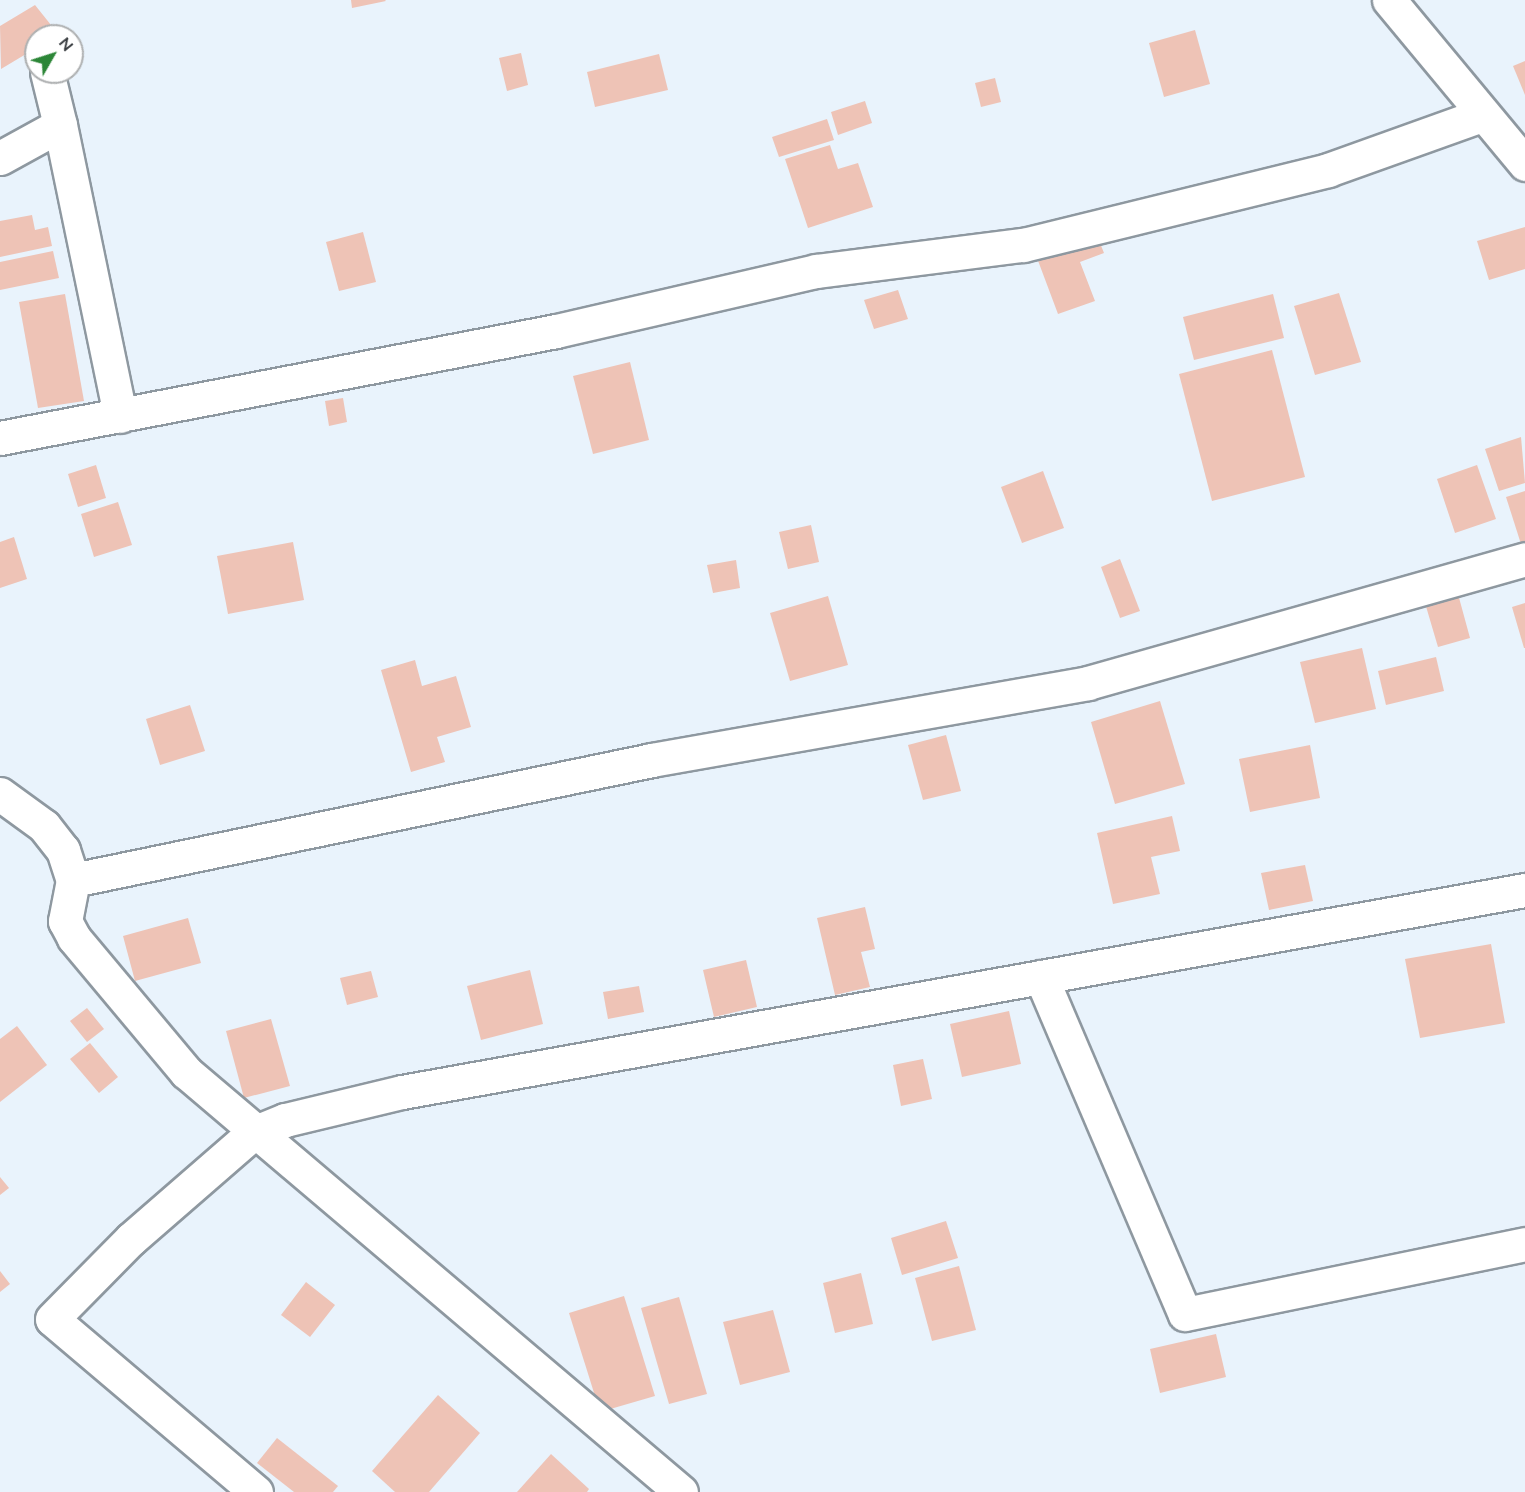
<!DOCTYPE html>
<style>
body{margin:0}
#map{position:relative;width:1525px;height:1492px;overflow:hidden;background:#e9f3fc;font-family:Mulish,sans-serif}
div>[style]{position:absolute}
.building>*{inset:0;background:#eec3b6}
.roads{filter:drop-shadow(2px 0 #8e98a0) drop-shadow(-2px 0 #8e98a0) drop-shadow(0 2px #8e98a0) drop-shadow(0 -2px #8e98a0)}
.minor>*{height:33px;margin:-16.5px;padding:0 16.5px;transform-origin:16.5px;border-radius:16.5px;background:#fff}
span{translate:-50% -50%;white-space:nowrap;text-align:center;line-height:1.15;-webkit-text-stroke:5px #fff;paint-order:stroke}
.north{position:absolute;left:24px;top:24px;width:60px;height:60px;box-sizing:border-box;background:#fff;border:2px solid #aeb0b1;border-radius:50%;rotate:51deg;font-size:16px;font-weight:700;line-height:24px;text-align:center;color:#35393d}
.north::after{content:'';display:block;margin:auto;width:21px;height:27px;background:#2c8637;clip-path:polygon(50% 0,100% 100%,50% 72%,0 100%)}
</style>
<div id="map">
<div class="building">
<i style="clip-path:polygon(351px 0,385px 0,386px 1px,352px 8px)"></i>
<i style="clip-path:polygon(35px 5px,59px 35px,36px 36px,36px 48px,1px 69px,0 26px)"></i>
<i style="clip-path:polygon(1195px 30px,1210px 84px,1164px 97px,1149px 43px)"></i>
<i style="clip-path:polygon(521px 53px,528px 85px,507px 91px,499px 58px)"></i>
<i style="clip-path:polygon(659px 54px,668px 90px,595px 107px,587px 72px)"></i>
<i style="clip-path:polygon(1525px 61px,1525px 95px,1513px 66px)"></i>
<i style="clip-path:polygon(995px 78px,1001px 102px,981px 107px,975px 83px)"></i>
<i style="clip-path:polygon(865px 101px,872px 123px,838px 135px,831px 112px)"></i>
<i style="clip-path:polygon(827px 119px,834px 140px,779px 157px,772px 137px)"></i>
<i style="clip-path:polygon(830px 145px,838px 169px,858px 163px,873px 207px,808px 228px,785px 159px)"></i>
<i style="clip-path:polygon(32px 215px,35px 230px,48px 227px,52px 246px,0 257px,0 221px)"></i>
<i style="clip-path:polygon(1525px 227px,1525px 269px,1489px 280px,1477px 241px)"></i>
<i style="clip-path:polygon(1094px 228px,1104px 253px,1080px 262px,1095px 301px,1058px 314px,1034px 250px)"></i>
<i style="clip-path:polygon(363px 232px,376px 282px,339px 291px,326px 242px)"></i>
<i style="clip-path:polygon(53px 251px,59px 278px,0 290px,0 262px)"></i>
<i style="clip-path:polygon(898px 290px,908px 319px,874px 329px,864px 300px)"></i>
<i style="clip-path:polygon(1339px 293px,1361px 362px,1315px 375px,1294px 306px)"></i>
<i style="clip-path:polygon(65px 294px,84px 401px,38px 408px,19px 302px)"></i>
<i style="clip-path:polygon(1273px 294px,1284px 338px,1194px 360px,1183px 317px)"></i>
<i style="clip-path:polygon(1272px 350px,1305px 477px,1212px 501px,1179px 374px)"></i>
<i style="clip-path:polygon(630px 362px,649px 440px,593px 454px,573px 376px)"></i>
<i style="clip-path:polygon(343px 398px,347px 422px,329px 426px,325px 401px)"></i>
<i style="clip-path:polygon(1521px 437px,1525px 483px,1499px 491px,1485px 449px)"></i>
<i style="clip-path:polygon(96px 465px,106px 498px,78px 507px,68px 474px)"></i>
<i style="clip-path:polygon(1477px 465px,1496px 519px,1455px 533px,1437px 479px)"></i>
<i style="clip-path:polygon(1043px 471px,1064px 528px,1022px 543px,1001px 487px)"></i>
<i style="clip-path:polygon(1525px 491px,1525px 543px,1521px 544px,1506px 497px)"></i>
<i style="clip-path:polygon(118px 502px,132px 545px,94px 557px,81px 514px)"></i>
<i style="clip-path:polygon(811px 525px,819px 562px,788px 569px,779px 532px)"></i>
<i style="clip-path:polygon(14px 537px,27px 579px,0 588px,0 542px)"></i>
<i style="clip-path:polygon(293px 542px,304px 600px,228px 614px,217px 556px)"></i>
<i style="clip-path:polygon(1120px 559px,1140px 611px,1120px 618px,1101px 567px)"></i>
<i style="clip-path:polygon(736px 560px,740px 588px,713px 593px,707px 565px)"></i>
<i style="clip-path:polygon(1458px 594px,1470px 638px,1438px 647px,1425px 603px)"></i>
<i style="clip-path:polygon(828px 596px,848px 665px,790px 681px,770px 613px)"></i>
<i style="clip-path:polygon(1525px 603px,1525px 648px,1524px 648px,1512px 607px)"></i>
<i style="clip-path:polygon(1362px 648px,1376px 709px,1315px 723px,1300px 662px)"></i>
<i style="clip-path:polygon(1436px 657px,1444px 691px,1386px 705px,1378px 671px)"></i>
<i style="clip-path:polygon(415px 660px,422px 686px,456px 676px,471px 727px,437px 737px,445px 762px,411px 772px,381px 670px)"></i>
<i style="clip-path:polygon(1160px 701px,1185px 784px,1115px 804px,1091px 722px)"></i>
<i style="clip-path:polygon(190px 705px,205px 751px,160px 765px,146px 719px)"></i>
<i style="clip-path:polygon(946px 735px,961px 791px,923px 800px,908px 745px)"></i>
<i style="clip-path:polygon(1310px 745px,1320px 798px,1250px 812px,1239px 759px)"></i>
<i style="clip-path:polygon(1172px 816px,1180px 851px,1151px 857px,1160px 894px,1113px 904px,1097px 833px)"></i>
<i style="clip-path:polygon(1305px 865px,1313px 901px,1269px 910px,1261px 873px)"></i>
<i style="clip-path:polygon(865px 907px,875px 949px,861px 952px,870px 987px,835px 995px,817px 918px)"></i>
<i style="clip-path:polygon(188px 918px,201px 963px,135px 981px,123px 936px)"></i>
<i style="clip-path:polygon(1491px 944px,1505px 1023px,1420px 1038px,1405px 959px)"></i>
<i style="clip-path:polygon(746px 960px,757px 1007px,714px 1017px,703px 970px)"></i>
<i style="clip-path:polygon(530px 970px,543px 1024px,481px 1040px,467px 986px)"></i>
<i style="clip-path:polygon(371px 971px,378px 997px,347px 1005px,340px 978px)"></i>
<i style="clip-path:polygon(639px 986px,644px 1012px,608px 1019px,603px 992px)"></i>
<i style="clip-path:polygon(87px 1008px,104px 1029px,87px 1042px,70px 1021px)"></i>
<i style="clip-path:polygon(1009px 1011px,1021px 1064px,962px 1077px,950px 1024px)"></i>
<i style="clip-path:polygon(271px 1019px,290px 1086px,244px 1098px,226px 1031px)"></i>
<i style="clip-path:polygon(17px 1026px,47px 1065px,0 1102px,0 1039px)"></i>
<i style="clip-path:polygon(90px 1043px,118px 1077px,99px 1093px,70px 1059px)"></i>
<i style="clip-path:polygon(923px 1059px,932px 1099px,901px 1106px,893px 1065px)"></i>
<i style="clip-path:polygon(0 1177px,9px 1188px,0 1195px)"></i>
<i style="clip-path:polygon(946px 1221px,958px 1258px,902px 1275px,891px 1238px)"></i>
<i style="clip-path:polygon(959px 1266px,976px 1330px,932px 1341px,915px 1278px)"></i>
<i style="clip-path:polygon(0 1271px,10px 1284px,0 1292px)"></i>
<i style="clip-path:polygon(861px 1273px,873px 1324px,835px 1333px,823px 1283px)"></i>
<i style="clip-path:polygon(306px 1282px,335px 1305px,310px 1337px,281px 1315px)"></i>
<i style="clip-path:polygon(624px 1296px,655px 1396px,600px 1412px,569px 1313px)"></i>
<i style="clip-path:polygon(679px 1297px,707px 1394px,669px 1404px,641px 1308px)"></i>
<i style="clip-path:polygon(773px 1310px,790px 1372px,740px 1385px,723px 1322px)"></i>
<i style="clip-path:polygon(1216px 1334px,1226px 1377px,1160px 1393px,1150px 1349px)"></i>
<i style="clip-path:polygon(438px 1395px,480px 1433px,429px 1492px,395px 1492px,372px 1471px)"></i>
<i style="clip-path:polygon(277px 1438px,338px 1486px,333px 1492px,294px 1492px,257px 1463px)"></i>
<i style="clip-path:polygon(551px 1454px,589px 1489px,587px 1492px,517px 1492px)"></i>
</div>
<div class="roads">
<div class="minor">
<i style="left:1389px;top:0;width:213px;rotate:50.3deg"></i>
<i style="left:47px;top:72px;width:55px;rotate:76.2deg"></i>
<i style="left:0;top:158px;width:68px;rotate:-28.8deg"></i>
<i style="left:60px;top:125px;width:297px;rotate:78.3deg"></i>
<i style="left:0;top:438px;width:566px;rotate:-10.89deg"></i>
<i style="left:556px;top:331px;width:267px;rotate:-13deg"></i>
<i style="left:816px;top:271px;width:209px;rotate:-7.2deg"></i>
<i style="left:1023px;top:245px;width:314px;rotate:-13.8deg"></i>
<i style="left:1328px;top:170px;width:164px;rotate:-19.7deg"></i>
<i style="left:0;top:794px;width:54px;rotate:36deg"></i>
<i style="left:44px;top:826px;width:31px;rotate:52deg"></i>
<i style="left:63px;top:850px;width:32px;rotate:72deg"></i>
<i style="left:73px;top:880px;width:42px;rotate:101deg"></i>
<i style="left:65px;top:921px;width:19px;rotate:62deg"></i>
<i style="left:74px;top:938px;width:175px;rotate:50.1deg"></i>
<i style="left:186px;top:1072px;width:649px;rotate:40.31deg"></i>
<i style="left:73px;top:880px;width:591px;rotate:-11.71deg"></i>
<i style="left:652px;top:760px;width:443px;rotate:-10deg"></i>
<i style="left:1088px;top:683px;width:454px;rotate:-15.8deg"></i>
<i style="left:1041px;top:977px;width:366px;rotate:66.9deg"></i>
<i style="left:1185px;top:1314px;width:347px;rotate:-11.6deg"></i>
<i style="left:256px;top:1492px;width:267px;rotate:-139.7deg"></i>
<i style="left:52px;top:1319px;width:112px;rotate:-45.4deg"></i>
<i style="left:131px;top:1239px;width:162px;rotate:-41deg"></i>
<i style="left:253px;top:1133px;width:35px;rotate:-22deg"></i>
<i style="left:285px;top:1120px;width:120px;rotate:-13.5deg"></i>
<i style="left:402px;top:1092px;width:1141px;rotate:-10.2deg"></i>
</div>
</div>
<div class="north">N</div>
</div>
